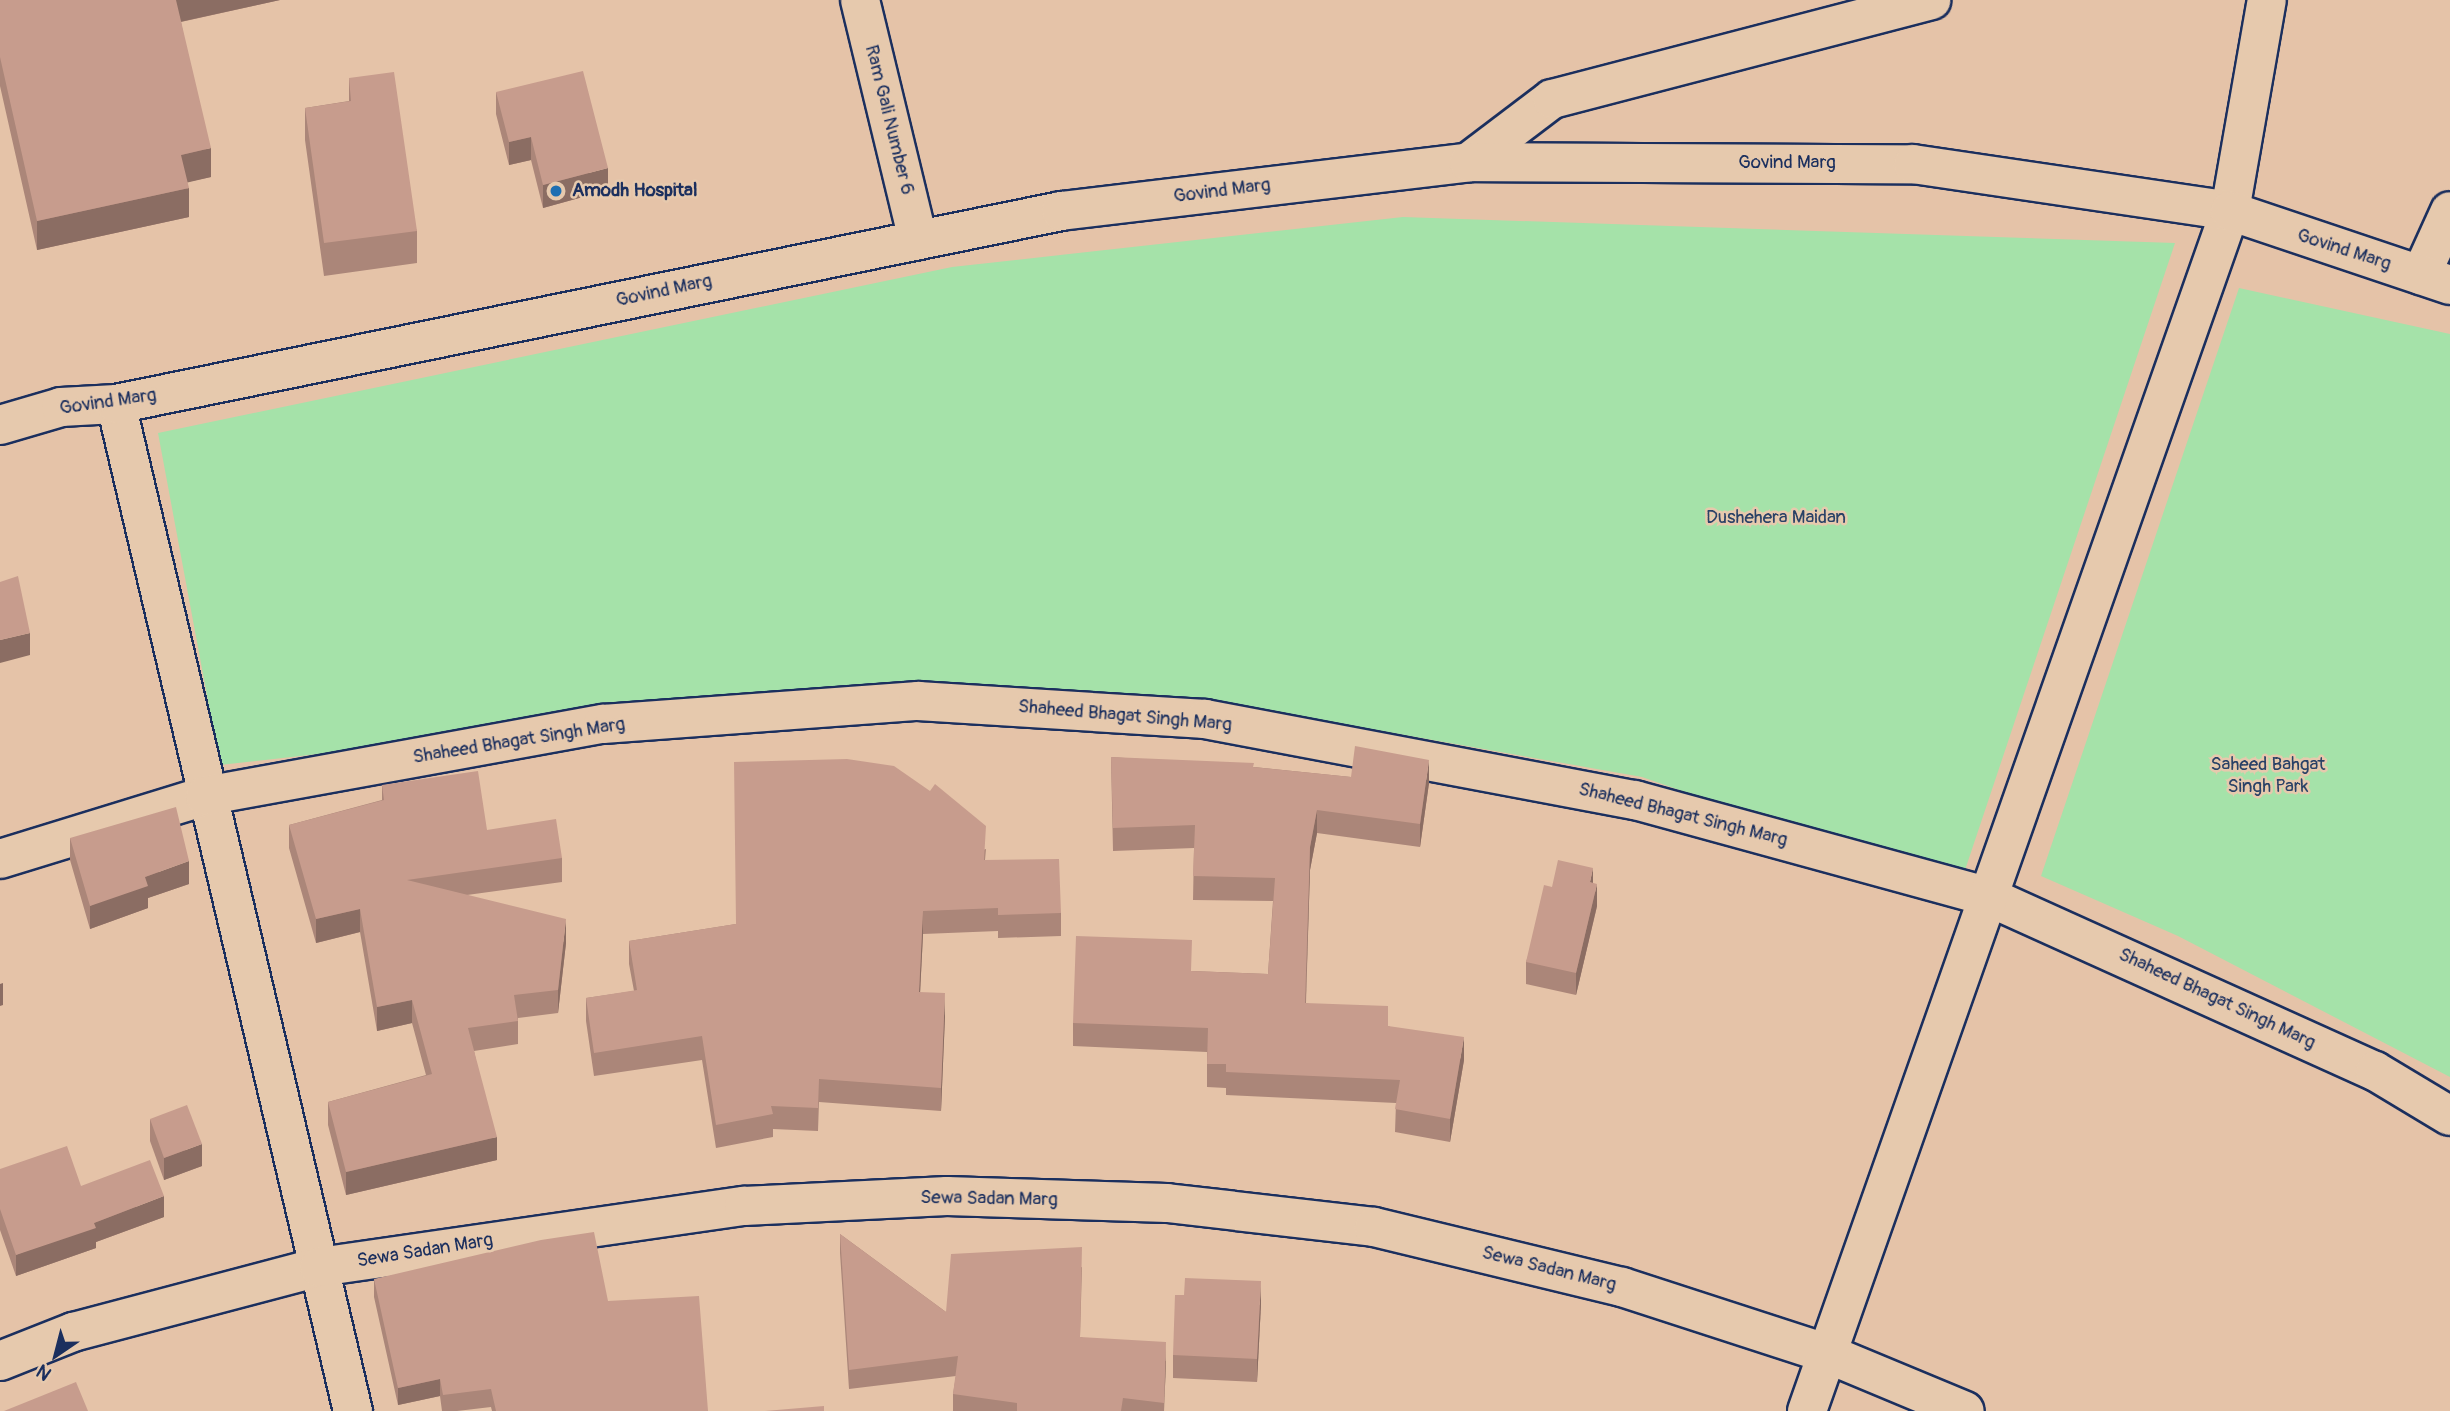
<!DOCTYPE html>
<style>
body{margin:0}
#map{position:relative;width:2450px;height:1411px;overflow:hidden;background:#e5c3a8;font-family:Pangolin,sans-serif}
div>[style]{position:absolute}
.green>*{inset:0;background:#a5e2a9}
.roads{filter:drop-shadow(2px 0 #1b2f5e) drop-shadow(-2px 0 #1b2f5e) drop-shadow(0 2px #1b2f5e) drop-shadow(0 -2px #1b2f5e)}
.minor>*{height:38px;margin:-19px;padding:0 19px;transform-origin:19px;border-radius:19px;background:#e6c9ad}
.tertiary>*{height:38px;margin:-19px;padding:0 19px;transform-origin:19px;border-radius:19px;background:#e6c9ad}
.wall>*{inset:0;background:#ab8679}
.shaded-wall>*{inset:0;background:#8b6d63}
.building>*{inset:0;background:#c79c8d}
.dots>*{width:19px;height:19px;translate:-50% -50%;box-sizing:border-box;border:4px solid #e6c9ad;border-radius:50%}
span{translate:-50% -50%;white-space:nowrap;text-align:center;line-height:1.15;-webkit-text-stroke:5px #e6c9ad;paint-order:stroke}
.street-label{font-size:19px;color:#1b2f5e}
.poi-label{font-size:19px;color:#1b2f5e;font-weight:700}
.left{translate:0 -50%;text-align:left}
.park-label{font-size:19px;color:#294166}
.north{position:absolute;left:21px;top:1320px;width:70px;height:70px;-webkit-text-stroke:5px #e6c9ad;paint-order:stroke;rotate:215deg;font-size:19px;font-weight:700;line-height:28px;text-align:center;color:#1b2f5e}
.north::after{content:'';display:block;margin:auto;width:24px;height:32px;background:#1b2f5e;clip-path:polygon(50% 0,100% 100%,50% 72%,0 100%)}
</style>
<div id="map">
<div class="green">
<i style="clip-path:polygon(1403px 217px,2175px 243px,1959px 888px,1642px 777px,1189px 697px,1002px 693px,513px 732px,220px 765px,158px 433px,952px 267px)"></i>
<i style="clip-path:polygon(2239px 288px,2450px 334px,2450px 1077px,2178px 936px,2041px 876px)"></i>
</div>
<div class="roads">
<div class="minor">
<i style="left:860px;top:0;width:247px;rotate:76.4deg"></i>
<i style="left:1469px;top:162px;width:104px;rotate:-37.2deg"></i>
<i style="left:1552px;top:99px;width:392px;rotate:-14.6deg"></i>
<i style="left:2421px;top:275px;width:70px;rotate:-65.6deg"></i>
<i style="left:116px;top:404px;width:1035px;rotate:76.76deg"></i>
<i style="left:0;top:859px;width:214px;rotate:-17.1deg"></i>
<i style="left:205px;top:796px;width:404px;rotate:-10.3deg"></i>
<i style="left:603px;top:724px;width:316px;rotate:-4.2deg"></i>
<i style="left:918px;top:701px;width:288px;rotate:3.6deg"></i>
<i style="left:1205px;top:719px;width:438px;rotate:10.7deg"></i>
<i style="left:1635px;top:800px;width:367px;rotate:15.3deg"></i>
<i style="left:1989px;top:897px;width:423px;rotate:24.3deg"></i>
<i style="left:2375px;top:1071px;width:87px;rotate:31deg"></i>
<i style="left:0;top:1361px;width:79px;rotate:-21.7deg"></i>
<i style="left:73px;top:1332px;width:254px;rotate:-14.8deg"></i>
<i style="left:319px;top:1267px;width:429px;rotate:-8.2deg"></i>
<i style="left:744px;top:1206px;width:203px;rotate:-2.8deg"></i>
<i style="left:947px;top:1196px;width:220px;rotate:1.8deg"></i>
<i style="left:1167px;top:1203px;width:208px;rotate:6.6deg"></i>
<i style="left:1374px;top:1227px;width:255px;rotate:13.6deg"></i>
<i style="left:1622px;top:1287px;width:217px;rotate:18deg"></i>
<i style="left:1828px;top:1354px;width:148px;rotate:22.6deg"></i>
<i style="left:1807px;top:1411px;width:1272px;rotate:-70.58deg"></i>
<i style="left:2230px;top:211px;width:214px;rotate:-80.1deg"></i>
</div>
<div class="tertiary">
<i style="left:0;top:425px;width:64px;rotate:-16.4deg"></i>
<i style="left:61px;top:407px;width:55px;rotate:-3.1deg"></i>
<i style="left:116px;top:404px;width:965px;rotate:-11.54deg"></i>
<i style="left:1061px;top:211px;width:411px;rotate:-6.8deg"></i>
<i style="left:1469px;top:162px;width:444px;rotate:0.3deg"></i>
<i style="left:1913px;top:164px;width:320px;rotate:8.4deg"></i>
<i style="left:2230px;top:211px;width:232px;rotate:18.6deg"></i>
</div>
</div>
<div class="wall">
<i style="clip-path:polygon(0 0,280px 0,181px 22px,211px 177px,187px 182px,189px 217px,37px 250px,0 86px)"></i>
<i style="clip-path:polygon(349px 78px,417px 231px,417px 263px,324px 276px,305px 140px,305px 108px,349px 101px)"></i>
<i style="clip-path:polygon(496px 92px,608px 190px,543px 208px,531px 160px,509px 165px,496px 114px)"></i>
<i style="clip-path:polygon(1111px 757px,1254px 767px,1351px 777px,1429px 783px,1420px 847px,1317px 833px,1310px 870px,1306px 1003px,1388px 1026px,1464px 1060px,1450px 1142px,1395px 1132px,1396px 1103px,1226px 1095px,1226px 1088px,1207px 1087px,1207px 1052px,1073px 1046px,1073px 1023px,1192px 971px,1268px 974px,1273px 901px,1193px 900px,1194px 848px,1113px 851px)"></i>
<i style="clip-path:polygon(382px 785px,487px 830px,562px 858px,562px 882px,467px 895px,566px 943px,558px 1013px,518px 1018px,518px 1044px,474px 1051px,497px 1160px,346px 1195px,328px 1125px,328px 1102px,426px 1075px,412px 1023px,377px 1031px,360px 932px,316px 943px,289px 848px,289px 825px,382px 800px)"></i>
<i style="clip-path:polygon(70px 838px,189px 884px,148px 898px,148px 908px,90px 929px,70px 860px)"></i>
<i style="clip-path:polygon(986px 849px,985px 860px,1061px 913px,1061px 936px,998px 938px,998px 931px,923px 934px,920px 992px,945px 1016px,941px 1111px,819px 1102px,818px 1131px,773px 1129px,773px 1137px,716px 1148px,702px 1060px,594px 1076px,586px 1021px,586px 998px,634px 991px,629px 964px,629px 941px,736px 924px)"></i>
<i style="clip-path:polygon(1593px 883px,1597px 906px,1576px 995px,1526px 984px,1526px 962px,1552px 887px)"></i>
<i style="clip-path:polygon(150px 1119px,202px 1166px,164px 1180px,150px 1141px)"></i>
<i style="clip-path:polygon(0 1169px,81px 1186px,164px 1217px,96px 1242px,96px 1248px,16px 1276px,0 1230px)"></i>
<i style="clip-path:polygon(840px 1234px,946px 1312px,1082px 1267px,1080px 1337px,1166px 1361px,1164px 1411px,953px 1411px,953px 1394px,956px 1376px,849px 1389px,840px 1253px)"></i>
<i style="clip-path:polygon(374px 1279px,608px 1301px,708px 1411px,492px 1411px,491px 1407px,457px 1411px,442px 1411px,440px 1396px,398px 1405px,374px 1297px)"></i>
<i style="clip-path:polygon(1261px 1304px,1257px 1382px,1173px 1378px,1173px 1355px)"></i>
</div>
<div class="shaded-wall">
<i style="clip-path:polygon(175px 0,280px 0,175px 23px)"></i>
<i style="clip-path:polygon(531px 137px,531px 160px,509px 165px,509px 142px)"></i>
<i style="clip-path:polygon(211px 148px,211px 177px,181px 184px,181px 155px)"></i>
<i style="clip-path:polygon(608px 168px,608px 190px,543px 208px,543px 185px)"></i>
<i style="clip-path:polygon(189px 188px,189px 217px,37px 250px,37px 221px)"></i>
<i style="clip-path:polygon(30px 633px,30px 655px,0 663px,0 640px)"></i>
<i style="clip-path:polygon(1429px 760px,1429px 783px,1420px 847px,1420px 824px)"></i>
<i style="clip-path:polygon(1317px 810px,1317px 833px,1310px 870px,1305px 1026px,1310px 847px)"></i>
<i style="clip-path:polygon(189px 861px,189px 884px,148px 898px,148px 908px,90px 929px,90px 906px,145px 877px)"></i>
<i style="clip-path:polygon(1593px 868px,1593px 890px,1590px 882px)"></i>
<i style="clip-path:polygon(1597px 884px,1597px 906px,1576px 995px,1576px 973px)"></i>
<i style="clip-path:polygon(360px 909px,360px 932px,316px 943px,316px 919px)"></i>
<i style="clip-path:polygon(923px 911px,923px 934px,919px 1015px,919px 992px)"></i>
<i style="clip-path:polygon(566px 919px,566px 943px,558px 1013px,558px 990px)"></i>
<i style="clip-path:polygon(3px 983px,3px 1005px,0 1006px,0 984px)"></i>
<i style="clip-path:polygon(945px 993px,945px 1016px,941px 1111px,941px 1088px)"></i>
<i style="clip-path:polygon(412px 1000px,412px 1023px,377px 1031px,377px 1007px)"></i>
<i style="clip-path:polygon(1464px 1037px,1464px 1060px,1450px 1142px,1450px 1119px)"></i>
<i style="clip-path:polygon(497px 1137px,497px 1160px,346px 1195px,346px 1172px)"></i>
<i style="clip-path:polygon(202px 1144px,202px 1166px,164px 1180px,164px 1158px)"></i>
<i style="clip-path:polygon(164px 1196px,164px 1217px,96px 1242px,96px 1248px,16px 1276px,16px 1255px,94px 1223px)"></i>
<i style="clip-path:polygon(1261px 1281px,1261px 1304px,1257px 1382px,1257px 1359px)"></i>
<i style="clip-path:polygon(1166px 1342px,1166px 1361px,1164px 1411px)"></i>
<i style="clip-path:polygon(440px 1379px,440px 1396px,398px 1405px,398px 1388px)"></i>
</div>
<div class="building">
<i style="clip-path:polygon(0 0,176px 0,211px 148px,181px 155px,189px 188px,37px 221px,0 57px)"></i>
<i style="clip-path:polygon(583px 71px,608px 168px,543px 185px,531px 137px,509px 142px,496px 92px)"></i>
<i style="clip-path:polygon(394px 72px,417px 231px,324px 243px,305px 108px,351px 101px,349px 78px)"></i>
<i style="clip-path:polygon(18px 576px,30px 633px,0 640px,0 582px)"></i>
<i style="clip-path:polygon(1355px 746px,1429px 760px,1420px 824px,1317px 810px,1310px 847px,1305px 1003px,1388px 1006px,1388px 1026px,1464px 1037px,1450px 1119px,1395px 1109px,1400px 1080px,1226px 1072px,1226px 1064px,1207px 1064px,1208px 1028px,1073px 1023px,1076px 936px,1192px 940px,1191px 971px,1268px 974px,1275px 878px,1193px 876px,1195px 825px,1113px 828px,1111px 757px,1254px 763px,1253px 767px,1351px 777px)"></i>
<i style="clip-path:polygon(847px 759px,894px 766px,930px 791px,935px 784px,986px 826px,984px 860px,1059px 859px,1061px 913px,998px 915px,998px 908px,923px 911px,919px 992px,945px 993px,941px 1088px,819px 1079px,818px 1108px,771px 1106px,773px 1114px,716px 1125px,702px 1036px,594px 1053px,586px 998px,637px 990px,629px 941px,736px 924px,734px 762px)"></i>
<i style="clip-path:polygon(478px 771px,487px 830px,556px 819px,562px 858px,407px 880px,566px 919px,558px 990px,514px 995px,518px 1021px,468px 1028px,497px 1137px,346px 1172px,328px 1102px,432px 1074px,412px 1000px,377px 1007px,360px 909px,316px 919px,289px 825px,384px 800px,382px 785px)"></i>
<i style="clip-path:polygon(176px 807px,189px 861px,145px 877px,148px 886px,90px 906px,70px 838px)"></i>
<i style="clip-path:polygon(1558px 860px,1593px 868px,1590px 882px,1597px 884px,1576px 973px,1526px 962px,1544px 885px,1552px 887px)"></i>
<i style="clip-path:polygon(187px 1105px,202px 1144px,164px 1158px,150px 1119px)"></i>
<i style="clip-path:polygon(67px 1146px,81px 1186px,150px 1160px,164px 1196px,94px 1223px,96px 1228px,16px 1255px,0 1209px,0 1169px)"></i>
<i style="clip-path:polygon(594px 1232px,608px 1301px,699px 1296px,708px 1411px,496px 1411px,491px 1389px,443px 1395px,440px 1379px,398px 1388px,374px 1279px,541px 1240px)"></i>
<i style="clip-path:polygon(840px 1234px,946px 1312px,951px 1254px,1082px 1247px,1080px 1337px,1166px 1342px,1164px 1403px,1123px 1398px,1121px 1411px,1017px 1411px,1017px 1403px,953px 1394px,958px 1356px,849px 1370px)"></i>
<i style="clip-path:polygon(1185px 1278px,1261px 1281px,1257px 1359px,1173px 1355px,1175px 1295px,1184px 1295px)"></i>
<i style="clip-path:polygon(76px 1382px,88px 1411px,4px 1411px)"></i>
<i style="clip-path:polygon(824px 1406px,824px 1411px,765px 1411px)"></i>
</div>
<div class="dots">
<i style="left:556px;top:191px;background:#1f6fb2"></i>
</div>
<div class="street-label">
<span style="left:889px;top:120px;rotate:76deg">Ram Gali Number 6</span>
<span style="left:1787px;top:163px">Govind Marg</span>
<span style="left:1222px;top:191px;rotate:-7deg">Govind Marg</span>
<span style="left:2344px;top:250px;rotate:18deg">Govind Marg</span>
<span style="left:664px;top:291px;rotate:-12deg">Govind Marg</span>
<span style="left:108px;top:402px;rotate:-8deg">Govind Marg</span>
<span style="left:1125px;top:716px;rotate:5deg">Shaheed Bhagat Singh Marg</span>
<span style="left:519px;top:741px;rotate:-9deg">Shaheed Bhagat Singh Marg</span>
<span style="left:1683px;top:815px;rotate:14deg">Shaheed Bhagat Singh Marg</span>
<span style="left:2217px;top:999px;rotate:25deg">Shaheed Bhagat Singh Marg</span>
<span style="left:989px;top:1199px;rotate:1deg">Sewa Sadan Marg</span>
<span style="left:425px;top:1251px;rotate:-9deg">Sewa Sadan Marg</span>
<span style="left:1549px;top:1269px;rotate:14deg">Sewa Sadan Marg</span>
</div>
<div class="poi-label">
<span class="left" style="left:572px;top:191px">Amodh Hospital</span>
</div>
<div class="park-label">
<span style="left:1776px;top:518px">Dushehera Maidan</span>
<span style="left:2268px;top:776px">Saheed Bahgat<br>Singh Park</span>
</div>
<div class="north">N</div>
</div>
